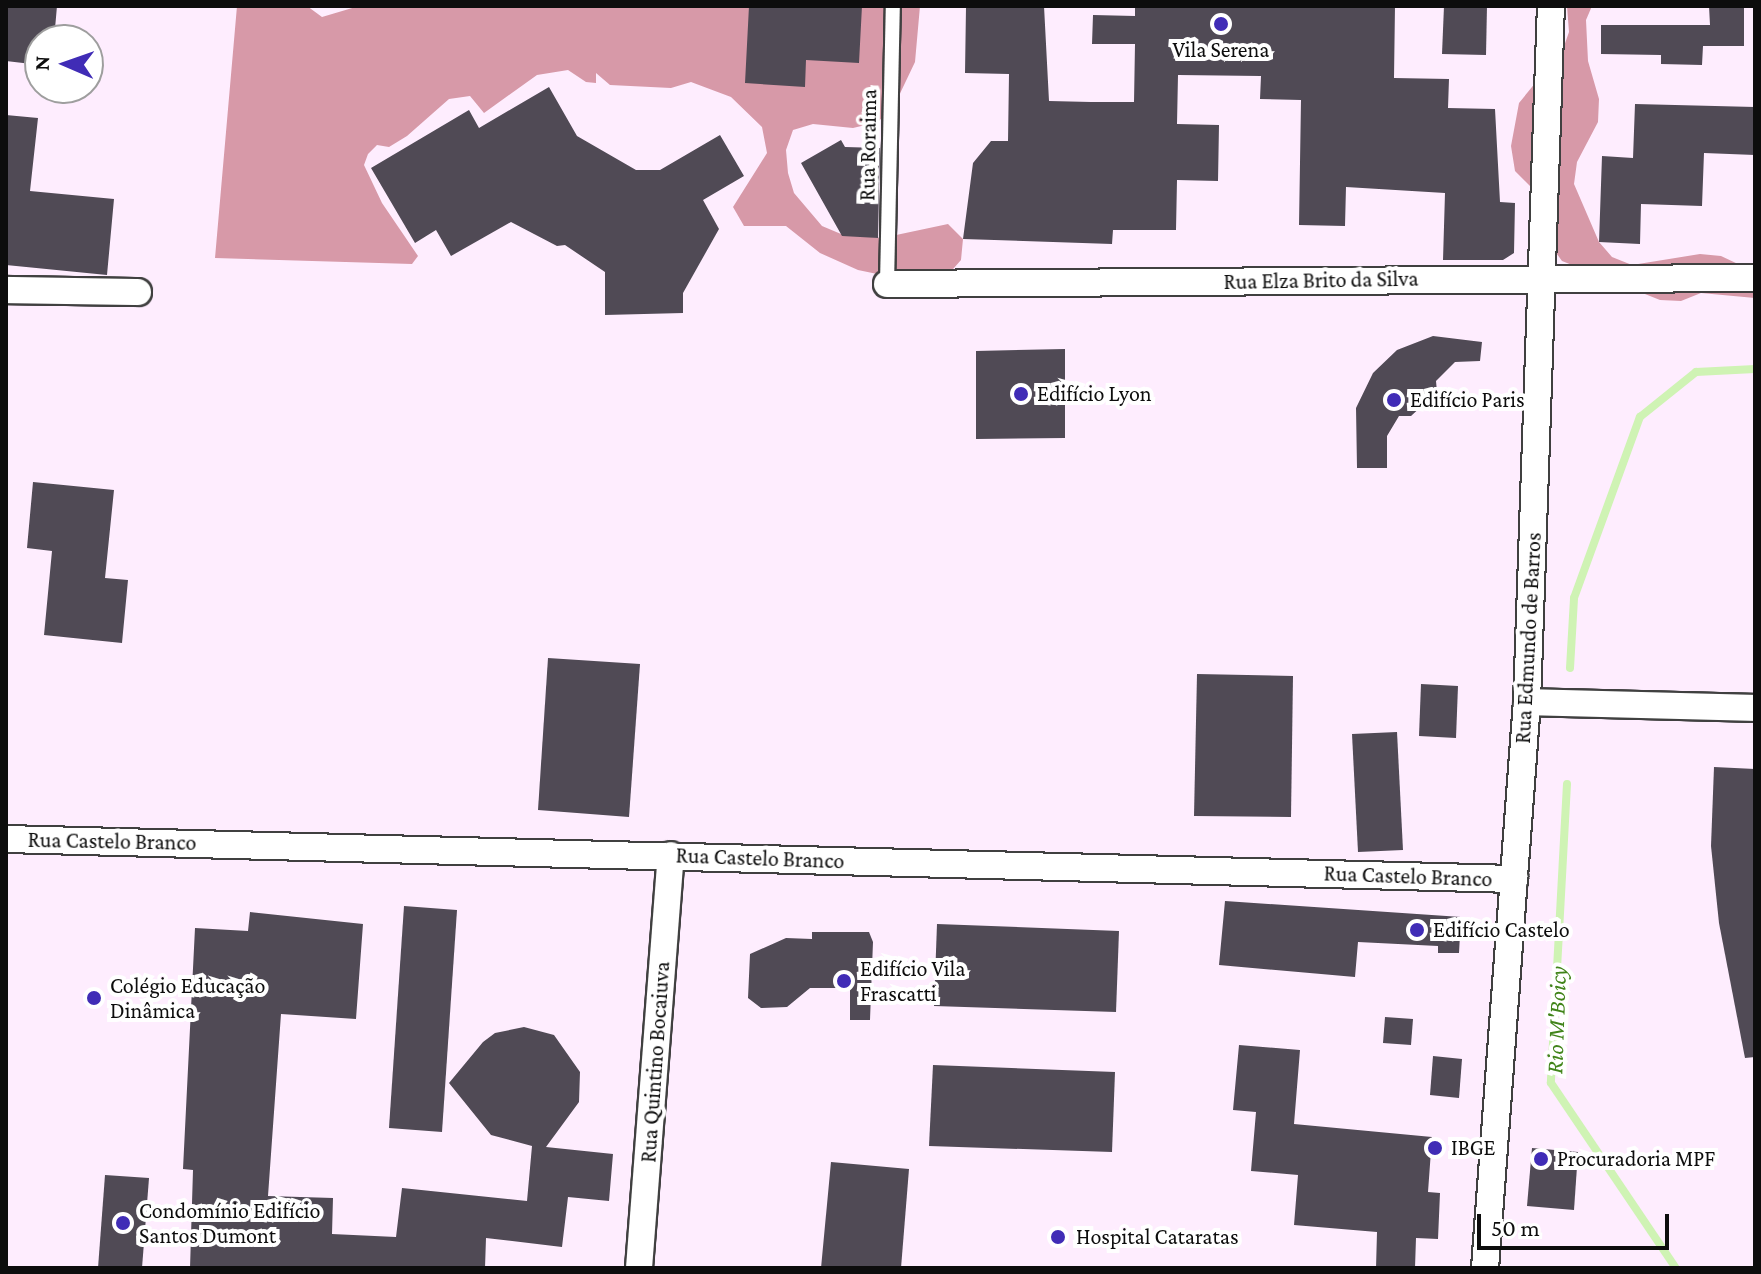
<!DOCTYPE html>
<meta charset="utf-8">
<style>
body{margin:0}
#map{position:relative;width:1761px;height:1274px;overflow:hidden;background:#feedfe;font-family:"Crimson Pro",serif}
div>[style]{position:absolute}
.forest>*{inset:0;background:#d799a8}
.stream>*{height:8px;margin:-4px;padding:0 4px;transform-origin:4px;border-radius:4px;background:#cff3b4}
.building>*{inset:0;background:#504a55}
.roads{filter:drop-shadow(2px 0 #404040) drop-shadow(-2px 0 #404040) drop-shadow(0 2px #404040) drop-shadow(0 -2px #404040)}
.lane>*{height:14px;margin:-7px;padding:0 7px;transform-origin:7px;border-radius:7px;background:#fff}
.street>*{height:26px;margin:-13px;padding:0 13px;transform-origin:13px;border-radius:13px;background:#fff}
.dots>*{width:22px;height:22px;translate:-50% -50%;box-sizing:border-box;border:4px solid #fff;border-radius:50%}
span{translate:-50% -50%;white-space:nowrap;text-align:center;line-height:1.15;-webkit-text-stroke:8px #fff;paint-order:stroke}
.poi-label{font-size:22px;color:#0d0d0d}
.left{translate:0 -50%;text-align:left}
.street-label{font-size:22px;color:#0d0d0d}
.water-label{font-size:24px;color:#41841a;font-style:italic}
.frame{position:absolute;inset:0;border:8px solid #0d0d0d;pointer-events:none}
.north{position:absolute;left:24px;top:24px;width:80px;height:80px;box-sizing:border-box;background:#fff;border:2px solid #9e9e9e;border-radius:50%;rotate:272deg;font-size:22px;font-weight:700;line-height:32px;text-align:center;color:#0d0d0d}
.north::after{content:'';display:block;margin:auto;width:28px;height:36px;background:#402cb6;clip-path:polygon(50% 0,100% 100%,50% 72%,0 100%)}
.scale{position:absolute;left:1477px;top:1214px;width:192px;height:36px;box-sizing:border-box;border:4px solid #0d0d0d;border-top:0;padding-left:10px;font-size:24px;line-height:28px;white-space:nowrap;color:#0d0d0d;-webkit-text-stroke:6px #fff;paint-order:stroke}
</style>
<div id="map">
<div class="forest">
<i style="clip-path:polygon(237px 6px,307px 6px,322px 17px,359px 6px,920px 6px,915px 62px,895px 104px,878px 122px,853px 128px,813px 124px,793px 130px,786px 150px,788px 173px,794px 193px,822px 226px,841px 234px,882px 238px,948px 224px,963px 239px,961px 260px,946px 277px,906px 280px,858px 270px,820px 253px,786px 226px,744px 226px,733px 207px,767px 153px,762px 127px,731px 97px,691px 82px,671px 88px,610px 85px,596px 73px,596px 83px,586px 82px,568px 70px,537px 75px,484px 113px,470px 96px,449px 99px,407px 136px,389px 147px,377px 145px,368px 154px,364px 165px,382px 203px,418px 256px,412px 264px,215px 258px)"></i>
<i style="clip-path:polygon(1567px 6px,1592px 6px,1586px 20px,1588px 61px,1599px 99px,1598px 122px,1577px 162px,1574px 184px,1599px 242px,1612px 257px,1632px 265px,1700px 254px,1721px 256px,1755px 272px,1755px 298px,1701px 293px,1681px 301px,1660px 300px,1562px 261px,1549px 243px,1545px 201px,1515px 171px,1511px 146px,1519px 103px,1563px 49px,1569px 32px)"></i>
</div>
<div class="stream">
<i style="left:1570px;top:668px;width:70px;rotate:-86.7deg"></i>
<i style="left:1574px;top:598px;width:193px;rotate:-70deg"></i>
<i style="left:1640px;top:417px;width:72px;rotate:-38.8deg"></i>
<i style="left:1696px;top:372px;width:59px;rotate:-2.9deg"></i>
<i style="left:1567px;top:784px;width:299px;rotate:93.1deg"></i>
<i style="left:1551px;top:1083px;width:223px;rotate:56deg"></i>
</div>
<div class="building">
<i style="clip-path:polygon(6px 6px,57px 6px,54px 40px,40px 40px,40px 65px,6px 61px)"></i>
<i style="clip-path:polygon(749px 6px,862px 6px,859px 63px,806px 60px,805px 87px,745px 83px)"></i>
<i style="clip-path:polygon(1044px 6px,1049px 101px,1091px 102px,1134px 102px,1135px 44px,1092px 44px,1093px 15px,1135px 16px,1135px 6px,1395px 6px,1394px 78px,1449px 79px,1448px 108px,1495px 109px,1500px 202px,1515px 203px,1514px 253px,1503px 260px,1443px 260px,1445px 193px,1346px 187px,1345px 226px,1299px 225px,1301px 100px,1260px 99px,1261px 76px,1178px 75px,1177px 124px,1219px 125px,1218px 181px,1177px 180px,1176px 230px,1113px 230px,1112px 244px,963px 239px,973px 163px,991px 141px,1008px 141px,1009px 74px,965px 73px,966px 7px)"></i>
<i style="clip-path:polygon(1444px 6px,1487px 6px,1486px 55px,1442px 54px)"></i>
<i style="clip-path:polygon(1709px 6px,1744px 6px,1744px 46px,1703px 46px,1702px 65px,1661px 64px,1661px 55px,1601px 54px,1601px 25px,1710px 25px)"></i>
<i style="clip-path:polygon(549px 87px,577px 136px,636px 170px,660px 170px,720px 135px,744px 176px,703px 200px,719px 229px,683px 293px,683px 313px,605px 315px,605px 272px,565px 245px,557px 246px,511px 222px,451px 256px,436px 230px,415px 243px,371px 168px,469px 110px,479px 128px)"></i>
<i style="clip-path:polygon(1635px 104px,1755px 107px,1755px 155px,1704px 153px,1702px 206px,1641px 204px,1640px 244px,1599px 242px,1602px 156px,1633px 158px)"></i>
<i style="clip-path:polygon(6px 115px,38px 118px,30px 191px,114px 199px,107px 275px,6px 265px)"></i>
<i style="clip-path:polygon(841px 140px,845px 147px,880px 148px,878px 238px,842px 236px,801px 163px)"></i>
<i style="clip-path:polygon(1433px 336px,1482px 342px,1480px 361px,1455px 362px,1436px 381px,1437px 392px,1411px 416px,1399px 416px,1387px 436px,1387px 468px,1357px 468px,1356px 408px,1373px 373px,1397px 350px)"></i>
<i style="clip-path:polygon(1065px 349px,1065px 438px,976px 439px,976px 351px)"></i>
<i style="clip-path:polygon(33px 482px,114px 490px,105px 578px,128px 580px,122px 643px,44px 635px,52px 551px,27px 548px)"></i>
<i style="clip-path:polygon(548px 658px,640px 664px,629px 817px,538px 810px)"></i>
<i style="clip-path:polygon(1197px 674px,1293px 676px,1291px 817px,1194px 816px)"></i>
<i style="clip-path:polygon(1421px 684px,1458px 686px,1456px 738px,1419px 736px)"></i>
<i style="clip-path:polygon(1397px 732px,1403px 850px,1358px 852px,1352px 734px)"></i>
<i style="clip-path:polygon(1714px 767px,1755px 769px,1755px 1057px,1745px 1058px,1719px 923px,1711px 846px)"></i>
<i style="clip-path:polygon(1225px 901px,1461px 917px,1459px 953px,1438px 953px,1438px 946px,1358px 942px,1355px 977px,1219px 965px)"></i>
<i style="clip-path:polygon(404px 906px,457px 910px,442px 1132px,389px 1128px)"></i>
<i style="clip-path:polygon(250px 912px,363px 924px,356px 1019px,281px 1014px,268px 1196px,333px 1198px,332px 1234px,396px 1237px,402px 1188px,527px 1201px,532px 1146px,491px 1135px,449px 1083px,483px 1042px,495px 1033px,524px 1027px,554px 1035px,580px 1072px,579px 1102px,546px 1147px,613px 1154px,609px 1201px,568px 1197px,562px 1247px,486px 1238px,485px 1268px,190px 1268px,193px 1170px,183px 1169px,195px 928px,248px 931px)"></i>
<i style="clip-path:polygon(937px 924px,1119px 931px,1116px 1012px,934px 1006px)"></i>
<i style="clip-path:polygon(812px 932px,869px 932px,873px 942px,870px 1020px,850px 1020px,850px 988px,810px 988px,787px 1007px,761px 1008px,748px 998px,750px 954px,786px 938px,812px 939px)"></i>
<i style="clip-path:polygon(1385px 1017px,1413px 1019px,1411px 1045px,1383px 1043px)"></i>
<i style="clip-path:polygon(1239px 1045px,1300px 1050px,1294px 1124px,1432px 1137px,1428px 1192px,1440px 1193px,1438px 1239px,1416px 1238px,1415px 1268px,1376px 1268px,1377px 1232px,1294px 1225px,1298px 1175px,1251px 1171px,1256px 1112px,1233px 1110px)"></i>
<i style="clip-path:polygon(1433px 1056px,1462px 1059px,1459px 1098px,1430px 1095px)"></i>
<i style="clip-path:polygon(933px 1065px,1115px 1072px,1112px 1152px,929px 1146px)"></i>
<i style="clip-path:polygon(1532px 1148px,1578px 1152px,1574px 1210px,1527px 1206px)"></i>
<i style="clip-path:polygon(831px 1162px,909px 1169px,901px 1268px,821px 1268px)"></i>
<i style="clip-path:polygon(105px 1175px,149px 1178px,142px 1268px,98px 1268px)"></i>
</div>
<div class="roads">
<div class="lane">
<i style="left:887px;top:284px;width:278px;rotate:-88.8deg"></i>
</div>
<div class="street">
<i style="left:887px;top:284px;width:868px;rotate:-0.4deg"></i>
<i style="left:6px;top:290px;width:132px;rotate:0.9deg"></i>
<i style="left:1527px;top:702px;width:228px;rotate:1.5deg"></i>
<i style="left:6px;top:839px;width:1509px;rotate:1.52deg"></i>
<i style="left:639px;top:1268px;width:414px;rotate:-85.6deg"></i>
<i style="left:1485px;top:1268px;width:568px;rotate:-85.76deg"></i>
<i style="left:1527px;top:702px;width:696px;rotate:-88.03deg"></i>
</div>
</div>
<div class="dots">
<i style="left:1221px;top:24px;background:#402cb6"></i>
<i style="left:1021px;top:394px;background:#402cb6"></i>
<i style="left:1394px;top:400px;background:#402cb6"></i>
<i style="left:1417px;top:930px;background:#402cb6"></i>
<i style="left:844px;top:981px;background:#402cb6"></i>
<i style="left:94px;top:998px;background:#402cb6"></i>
<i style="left:1435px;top:1148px;background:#402cb6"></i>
<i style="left:1541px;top:1159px;background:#402cb6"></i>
<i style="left:123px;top:1223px;background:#402cb6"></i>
<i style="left:1058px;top:1237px;background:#402cb6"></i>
</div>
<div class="poi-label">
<span style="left:1221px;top:50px">Vila Serena</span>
<span class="left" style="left:1037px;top:394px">Edifício Lyon</span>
<span class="left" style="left:1410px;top:400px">Edifício Paris</span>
<span class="left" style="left:1433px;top:930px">Edifício Castelo</span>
<span class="left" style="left:860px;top:981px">Edifício Vila<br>Frascatti</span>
<span class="left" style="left:110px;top:998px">Colégio Educação<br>Dinâmica</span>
<span class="left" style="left:1451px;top:1148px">IBGE</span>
<span class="left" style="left:1557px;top:1159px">Procuradoria MPF</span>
<span class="left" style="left:139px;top:1223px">Condomínio Edifício<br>Santos Dumont</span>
<span class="left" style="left:1076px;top:1237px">Hospital Cataratas</span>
</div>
<div class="street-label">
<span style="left:868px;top:145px;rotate:-89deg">Rua Roraima</span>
<span style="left:1321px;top:280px;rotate:-1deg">Rua Elza Brito da Silva</span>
<span style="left:1528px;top:638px;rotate:-87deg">Rua Edmundo de Barros</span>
<span style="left:112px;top:841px;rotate:1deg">Rua Castelo Branco</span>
<span style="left:760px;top:858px;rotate:2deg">Rua Castelo Branco</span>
<span style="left:1408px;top:876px;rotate:2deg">Rua Castelo Branco</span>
<span style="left:655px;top:1062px;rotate:-86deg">Rua Quintino Bocaiuva</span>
</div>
<div class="water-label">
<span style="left:1556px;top:1020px;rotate:-88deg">Rio M'Boicy</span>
</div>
<div class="frame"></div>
<div class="north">N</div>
<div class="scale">50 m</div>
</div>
